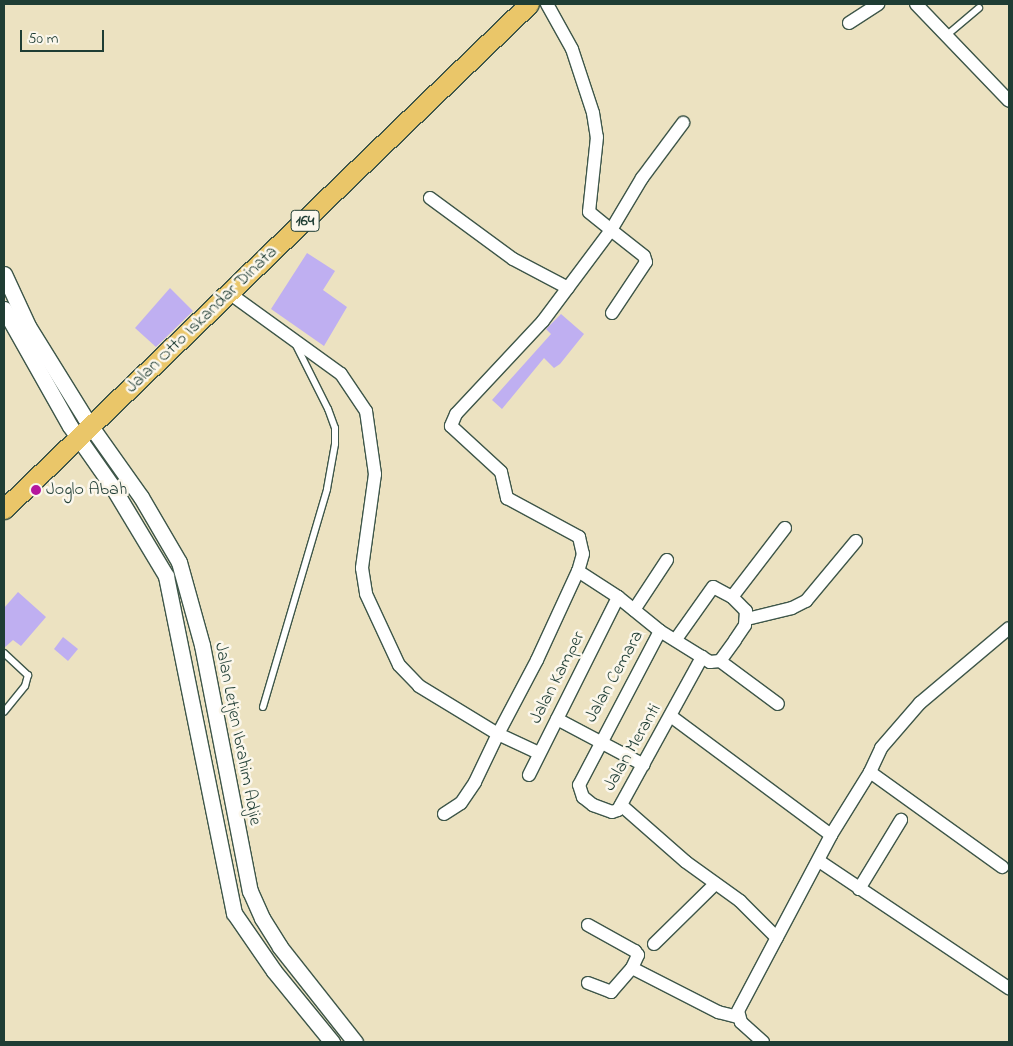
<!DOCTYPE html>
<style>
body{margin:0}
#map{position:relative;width:1013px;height:1046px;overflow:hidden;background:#ece2c1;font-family:"Indie Flower",sans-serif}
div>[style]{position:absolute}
.building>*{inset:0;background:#bfaff1}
.roads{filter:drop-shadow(1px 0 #3e5649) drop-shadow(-1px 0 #3e5649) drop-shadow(0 1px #3e5649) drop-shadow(0 -1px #3e5649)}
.service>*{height:6px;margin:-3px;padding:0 3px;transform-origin:3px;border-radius:3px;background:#fff}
.minor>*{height:12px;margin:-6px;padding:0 6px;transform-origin:6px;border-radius:6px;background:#fff}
.tertiary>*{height:15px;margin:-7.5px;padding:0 7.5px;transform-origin:7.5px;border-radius:7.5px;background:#fff}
.primary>*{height:19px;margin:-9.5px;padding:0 9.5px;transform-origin:9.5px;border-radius:9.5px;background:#eac669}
.dots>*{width:14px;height:14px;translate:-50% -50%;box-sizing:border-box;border:2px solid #fbf7ec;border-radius:50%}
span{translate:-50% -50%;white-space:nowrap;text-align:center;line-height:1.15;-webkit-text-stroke:5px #fbf7ec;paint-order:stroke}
.shield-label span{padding:1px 4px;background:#fbf7ec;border:1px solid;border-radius:4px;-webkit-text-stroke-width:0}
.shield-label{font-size:16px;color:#1f3d34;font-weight:700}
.street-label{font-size:18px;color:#1f3d34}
.poi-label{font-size:18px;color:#1f3d34}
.left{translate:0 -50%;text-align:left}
.frame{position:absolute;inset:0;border:5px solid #1f3d34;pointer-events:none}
.scale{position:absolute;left:20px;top:30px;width:84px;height:22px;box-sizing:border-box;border:2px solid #1f3d34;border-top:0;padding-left:6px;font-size:15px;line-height:18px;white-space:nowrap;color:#1f3d34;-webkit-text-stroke:4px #fbf7ec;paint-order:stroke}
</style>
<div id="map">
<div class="building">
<i style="clip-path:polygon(307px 253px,335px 271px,323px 290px,347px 307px,324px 346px,271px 309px)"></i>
<i style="clip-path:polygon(170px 288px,193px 311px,156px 347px,135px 328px)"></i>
<i style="clip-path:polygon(561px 314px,584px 334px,560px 364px,554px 368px,544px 358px,502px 409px,492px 400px,551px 334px,546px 329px)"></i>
<i style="clip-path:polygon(18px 592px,46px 617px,21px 646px,13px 640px,4px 648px,4px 608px)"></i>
<i style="clip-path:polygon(63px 637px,78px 649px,68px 661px,54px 649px)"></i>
</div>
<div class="roads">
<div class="service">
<i style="left:947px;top:35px;width:42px;rotate:-40.2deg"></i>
<i style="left:4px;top:653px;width:33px;rotate:43deg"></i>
<i style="left:28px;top:675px;width:11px;rotate:105deg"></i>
<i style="left:25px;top:686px;width:33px;rotate:129deg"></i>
<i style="left:263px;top:707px;width:227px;rotate:-73.6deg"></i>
<i style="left:327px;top:489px;width:46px;rotate:-79.9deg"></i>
<i style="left:335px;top:444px;width:16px;rotate:-90deg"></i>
<i style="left:335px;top:428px;width:20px;rotate:-110deg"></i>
<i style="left:328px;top:409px;width:72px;rotate:-116.6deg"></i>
</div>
<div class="minor">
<i style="left:547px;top:4px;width:51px;rotate:60.9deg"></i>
<i style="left:572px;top:49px;width:67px;rotate:71.8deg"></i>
<i style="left:593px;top:113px;width:24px;rotate:81deg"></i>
<i style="left:597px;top:137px;width:75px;rotate:96.1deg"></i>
<i style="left:589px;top:212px;width:28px;rotate:39deg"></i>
<i style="left:611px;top:230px;width:114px;rotate:126.8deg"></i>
<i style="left:543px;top:321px;width:127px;rotate:133.1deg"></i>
<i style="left:456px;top:414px;width:13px;rotate:113deg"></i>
<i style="left:451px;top:426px;width:68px;rotate:42.6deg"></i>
<i style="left:501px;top:472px;width:27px;rotate:77deg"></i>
<i style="left:507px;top:498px;width:82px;rotate:28.4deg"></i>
<i style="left:579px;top:537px;width:17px;rotate:77deg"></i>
<i style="left:583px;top:554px;width:18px;rotate:106deg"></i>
<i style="left:916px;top:4px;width:134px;rotate:46.2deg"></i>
<i style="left:849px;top:23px;width:35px;rotate:-33deg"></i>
<i style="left:430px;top:198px;width:103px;rotate:36.3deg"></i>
<i style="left:513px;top:259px;width:62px;rotate:27.8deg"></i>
<i style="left:229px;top:293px;width:138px;rotate:35.9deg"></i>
<i style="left:341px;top:374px;width:45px;rotate:56deg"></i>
<i style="left:366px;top:411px;width:64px;rotate:81.9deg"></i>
<i style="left:375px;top:474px;width:95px;rotate:97.9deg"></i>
<i style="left:362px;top:568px;width:26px;rotate:81deg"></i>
<i style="left:366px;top:594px;width:78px;rotate:65.1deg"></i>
<i style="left:399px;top:665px;width:29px;rotate:46deg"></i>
<i style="left:419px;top:686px;width:92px;rotate:31.3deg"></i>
<i style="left:498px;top:734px;width:84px;rotate:-62.2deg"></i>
<i style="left:537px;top:660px;width:98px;rotate:-65.3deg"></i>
<i style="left:578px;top:571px;width:48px;rotate:33deg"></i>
<i style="left:618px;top:597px;width:54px;rotate:39deg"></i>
<i style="left:660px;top:631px;width:59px;rotate:31.8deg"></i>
<i style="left:710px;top:662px;width:10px;rotate:-6deg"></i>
<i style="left:720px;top:661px;width:26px;rotate:-54deg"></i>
<i style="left:735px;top:640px;width:18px;rotate:-56deg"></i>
<i style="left:745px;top:625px;width:14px;rotate:-86deg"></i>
<i style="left:746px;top:611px;width:20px;rotate:-135deg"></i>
<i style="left:732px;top:597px;width:21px;rotate:-152deg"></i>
<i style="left:713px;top:587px;width:64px;rotate:125.4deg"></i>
<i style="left:612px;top:313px;width:61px;rotate:-56.3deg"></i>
<i style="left:646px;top:262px;width:6px;rotate:-108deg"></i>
<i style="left:644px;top:256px;width:42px;rotate:-141.8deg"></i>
<i style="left:611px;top:230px;width:61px;rotate:-59.2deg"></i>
<i style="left:642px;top:178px;width:69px;rotate:-53.3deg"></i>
<i style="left:732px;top:597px;width:87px;rotate:-52.5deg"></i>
<i style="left:634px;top:610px;width:60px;rotate:-56.6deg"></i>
<i style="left:747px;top:619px;width:46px;rotate:-13.7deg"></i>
<i style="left:792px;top:608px;width:16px;rotate:-27deg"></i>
<i style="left:806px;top:601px;width:78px;rotate:-50.2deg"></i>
<i style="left:660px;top:631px;width:174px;rotate:117.7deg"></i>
<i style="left:579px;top:785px;width:13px;rotate:72deg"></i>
<i style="left:583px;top:797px;width:13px;rotate:39deg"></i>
<i style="left:593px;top:805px;width:20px;rotate:20deg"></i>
<i style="left:612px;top:812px;width:6px;rotate:-18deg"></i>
<i style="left:618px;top:810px;width:175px;rotate:-61.2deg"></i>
<i style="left:720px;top:661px;width:72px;rotate:36.6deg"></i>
<i style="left:672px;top:717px;width:198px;rotate:36.6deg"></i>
<i style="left:557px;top:719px;width:98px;rotate:27.9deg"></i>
<i style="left:870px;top:772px;width:26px;rotate:-65deg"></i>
<i style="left:881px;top:748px;width:60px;rotate:-49.1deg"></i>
<i style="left:920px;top:703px;width:116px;rotate:-40.1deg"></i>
<i style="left:529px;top:775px;width:199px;rotate:-63.4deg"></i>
<i style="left:621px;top:805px;width:86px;rotate:41.2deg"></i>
<i style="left:686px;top:862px;width:67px;rotate:35.8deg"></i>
<i style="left:740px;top:901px;width:52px;rotate:45deg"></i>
<i style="left:444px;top:814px;width:20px;rotate:-33deg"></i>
<i style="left:461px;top:803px;width:25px;rotate:-56deg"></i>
<i style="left:475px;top:782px;width:53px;rotate:-64.4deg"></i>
<i style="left:498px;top:734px;width:45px;rotate:24.9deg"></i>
<i style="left:819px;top:861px;width:229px;rotate:33.8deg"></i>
<i style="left:859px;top:889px;width:81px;rotate:-58.7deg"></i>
<i style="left:588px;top:925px;width:54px;rotate:29deg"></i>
<i style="left:635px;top:951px;width:5px;rotate:53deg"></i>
<i style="left:638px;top:955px;width:14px;rotate:115deg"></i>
<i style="left:632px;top:968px;width:97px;rotate:27.1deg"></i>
<i style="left:718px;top:1012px;width:21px;rotate:14deg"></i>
<i style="left:654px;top:944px;width:86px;rotate:-44.5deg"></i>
<i style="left:588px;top:983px;width:25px;rotate:21deg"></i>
<i style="left:611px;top:992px;width:32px;rotate:-49deg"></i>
<i style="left:763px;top:1042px;width:30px;rotate:-138deg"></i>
<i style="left:741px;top:1022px;width:11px;rotate:-105deg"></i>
<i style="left:738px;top:1011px;width:199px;rotate:-62.1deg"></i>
<i style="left:831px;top:835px;width:74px;rotate:-58.2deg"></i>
<i style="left:870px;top:772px;width:163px;rotate:35.7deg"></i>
</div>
<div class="tertiary">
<i style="left:4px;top:274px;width:57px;rotate:65.2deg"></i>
<i style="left:28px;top:326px;width:108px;rotate:58.2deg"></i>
<i style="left:85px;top:418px;width:97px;rotate:54.7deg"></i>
<i style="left:141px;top:497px;width:75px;rotate:59.7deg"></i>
<i style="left:179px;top:562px;width:86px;rotate:74.5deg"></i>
<i style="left:202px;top:645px;width:251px;rotate:79deg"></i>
<i style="left:250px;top:891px;width:30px;rotate:66deg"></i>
<i style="left:262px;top:918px;width:34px;rotate:58deg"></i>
<i style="left:280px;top:947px;width:121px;rotate:51.7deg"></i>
<i style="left:4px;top:309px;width:134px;rotate:60.6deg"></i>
<i style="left:70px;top:426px;width:73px;rotate:55deg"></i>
<i style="left:112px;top:486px;width:105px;rotate:59deg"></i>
<i style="left:166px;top:576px;width:344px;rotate:78.6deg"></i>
<i style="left:234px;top:913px;width:70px;rotate:55.4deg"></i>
<i style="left:274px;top:971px;width:92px;rotate:50.8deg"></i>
</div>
<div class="primary">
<i style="left:4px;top:509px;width:728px;rotate:-43.89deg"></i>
</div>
</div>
<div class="dots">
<i style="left:36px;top:490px;background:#b5179e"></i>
</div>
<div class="shield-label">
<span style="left:305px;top:221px">164</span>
</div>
<div class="street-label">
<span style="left:202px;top:320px;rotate:-44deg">Jalan Otto Iskandar Dinata</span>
<span style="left:615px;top:677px;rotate:-61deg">Jalan Cemara</span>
<span style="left:558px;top:678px;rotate:-63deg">Jalan Kamper</span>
<span style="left:237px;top:734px;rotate:79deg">Jalan Letjen Ibrahim Adjie</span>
<span style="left:633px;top:748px;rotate:-60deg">Jalan Meranti</span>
</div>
<div class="poi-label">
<span class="left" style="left:46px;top:490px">Joglo Abah</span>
</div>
<div class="frame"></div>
<div class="scale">50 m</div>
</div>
